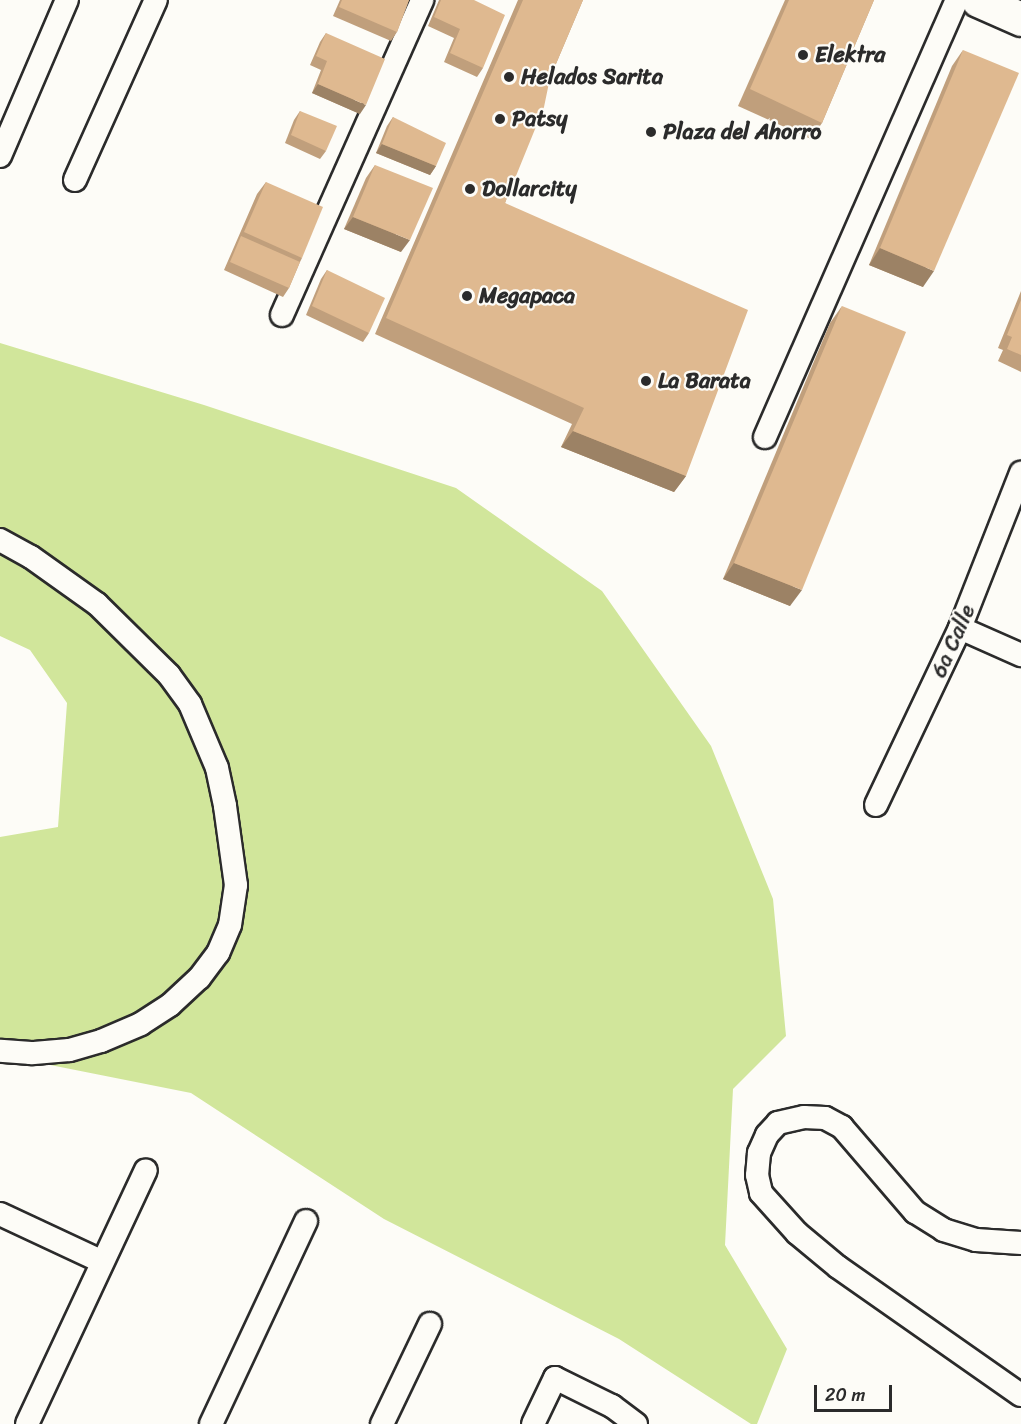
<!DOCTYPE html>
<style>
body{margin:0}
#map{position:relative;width:1021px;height:1424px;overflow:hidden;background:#fdfcf7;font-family:Sriracha,sans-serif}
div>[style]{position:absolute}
.green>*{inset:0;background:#d1e69b}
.roads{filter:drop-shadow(2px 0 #2b2b2b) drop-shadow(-2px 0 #2b2b2b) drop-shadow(0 2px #2b2b2b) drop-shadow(0 -2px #2b2b2b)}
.street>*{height:22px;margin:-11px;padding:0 11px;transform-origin:11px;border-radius:11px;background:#fdfcf7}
.primary>*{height:33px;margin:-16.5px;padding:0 16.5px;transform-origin:16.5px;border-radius:16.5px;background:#fdfcf7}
.wall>*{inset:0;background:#c09f7c}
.shaded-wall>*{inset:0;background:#9c8265}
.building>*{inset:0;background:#dfb990}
.dots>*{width:16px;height:16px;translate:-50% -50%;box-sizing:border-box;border:3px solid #fdfcf7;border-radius:50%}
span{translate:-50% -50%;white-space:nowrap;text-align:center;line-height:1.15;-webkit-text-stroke:4.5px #fdfcf7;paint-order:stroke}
.poi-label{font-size:22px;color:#2b2b2b;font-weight:700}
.left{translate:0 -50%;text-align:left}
.street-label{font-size:22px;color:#2b2b2b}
.scale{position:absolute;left:814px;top:1385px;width:78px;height:27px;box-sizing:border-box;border:3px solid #2b2b2b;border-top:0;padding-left:8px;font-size:18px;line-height:21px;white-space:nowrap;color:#2b2b2b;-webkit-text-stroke:4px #fdfcf7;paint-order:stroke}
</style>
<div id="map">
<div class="green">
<i style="clip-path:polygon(0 343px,204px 405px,456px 488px,602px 591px,711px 746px,773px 899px,786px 1036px,733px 1089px,725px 1245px,787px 1349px,757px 1424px,751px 1424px,619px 1339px,384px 1219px,191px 1093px,0 1055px,0 837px,58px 827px,67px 703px,30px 650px,0 636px)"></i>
</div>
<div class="roads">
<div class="street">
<i style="left:0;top:156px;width:170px;rotate:-66.8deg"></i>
<i style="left:75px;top:180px;width:197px;rotate:-65.8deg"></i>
<i style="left:282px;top:315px;width:345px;rotate:-66deg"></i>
<i style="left:765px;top:437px;width:477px;rotate:-66.3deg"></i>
<i style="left:0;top:540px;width:35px;rotate:29deg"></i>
<i style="left:31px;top:557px;width:81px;rotate:35.5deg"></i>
<i style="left:97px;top:604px;width:101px;rotate:44.6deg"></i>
<i style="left:169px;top:675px;width:36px;rotate:54deg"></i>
<i style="left:190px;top:704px;width:69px;rotate:67.1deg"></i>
<i style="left:217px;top:768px;width:39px;rotate:78deg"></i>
<i style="left:225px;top:806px;width:80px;rotate:82.1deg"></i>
<i style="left:236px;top:885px;width:40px;rotate:98.5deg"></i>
<i style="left:230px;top:925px;width:30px;rotate:113deg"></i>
<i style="left:218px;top:953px;width:31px;rotate:127deg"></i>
<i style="left:199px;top:978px;width:40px;rotate:137deg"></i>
<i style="left:170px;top:1005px;width:35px;rotate:147deg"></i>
<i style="left:141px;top:1024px;width:43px;rotate:157deg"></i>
<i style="left:101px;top:1041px;width:33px;rotate:164deg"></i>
<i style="left:69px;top:1050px;width:38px;rotate:175deg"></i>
<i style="left:31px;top:1053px;width:31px;rotate:-176deg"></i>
<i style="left:960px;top:628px;width:67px;rotate:23.9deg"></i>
<i style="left:876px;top:805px;width:196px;rotate:-64.6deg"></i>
<i style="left:960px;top:628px;width:167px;rotate:-68.5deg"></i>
<i style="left:0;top:1214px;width:111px;rotate:25deg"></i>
<i style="left:1021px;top:1243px;width:45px;rotate:-176.2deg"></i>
<i style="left:976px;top:1240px;width:34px;rotate:-163deg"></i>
<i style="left:944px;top:1230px;width:34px;rotate:-148deg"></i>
<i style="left:915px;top:1212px;width:112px;rotate:-130.7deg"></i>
<i style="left:842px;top:1127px;width:19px;rotate:-152deg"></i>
<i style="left:825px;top:1118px;width:21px;rotate:-177deg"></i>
<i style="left:804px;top:1117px;width:27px;rotate:167deg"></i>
<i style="left:778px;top:1123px;width:16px;rotate:133deg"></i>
<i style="left:767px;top:1135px;width:20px;rotate:114deg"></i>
<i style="left:759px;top:1153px;width:22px;rotate:95deg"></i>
<i style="left:757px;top:1175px;width:18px;rotate:77deg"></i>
<i style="left:761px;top:1193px;width:54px;rotate:48deg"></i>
<i style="left:797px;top:1233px;width:53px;rotate:39.7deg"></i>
<i style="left:838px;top:1267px;width:223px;rotate:35deg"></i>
<i style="left:27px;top:1424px;width:280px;rotate:-64.9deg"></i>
<i style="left:211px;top:1424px;width:224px;rotate:-64.9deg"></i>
<i style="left:382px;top:1424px;width:111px;rotate:-64.4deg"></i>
<i style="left:533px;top:1424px;width:51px;rotate:-64.4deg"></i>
<i style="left:555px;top:1378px;width:64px;rotate:26.2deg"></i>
<i style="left:612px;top:1406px;width:30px;rotate:37deg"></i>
</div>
<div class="primary">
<i style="left:978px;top:0;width:47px;rotate:23.8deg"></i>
</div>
</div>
<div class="wall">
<i style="clip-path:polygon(340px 0,409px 0,397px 32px,391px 41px,333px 16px)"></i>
<i style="clip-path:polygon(439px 0,474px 0,483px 68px,477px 77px,444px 62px,454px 38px,428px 26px)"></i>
<i style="clip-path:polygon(518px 0,583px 0,550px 78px,505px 203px,686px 476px,674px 492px,561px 447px,572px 424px,375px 334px)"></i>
<i style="clip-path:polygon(785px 0,874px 0,822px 123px,811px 139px,738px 106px)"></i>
<i style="clip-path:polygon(326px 33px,360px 114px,312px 93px,321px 70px,310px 65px,320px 42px)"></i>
<i style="clip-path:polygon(963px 50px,923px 287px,869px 265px,952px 66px)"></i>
<i style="clip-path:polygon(300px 111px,326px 151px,320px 159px,285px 143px,294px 120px)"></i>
<i style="clip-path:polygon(393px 117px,436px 166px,430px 175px,376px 153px,387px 126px)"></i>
<i style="clip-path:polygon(375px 165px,401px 252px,344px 229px,366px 178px)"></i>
<i style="clip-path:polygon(266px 182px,302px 258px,300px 262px,289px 288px,283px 297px,224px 270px,257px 194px)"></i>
<i style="clip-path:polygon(327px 270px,369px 333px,363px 342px,306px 315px,321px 279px)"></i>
<i style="clip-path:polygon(1021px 291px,1021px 372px,998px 361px,1003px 350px,998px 348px)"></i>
<i style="clip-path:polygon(842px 306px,790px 606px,723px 579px,830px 323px)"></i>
</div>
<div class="shaded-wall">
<i style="clip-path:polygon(318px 84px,366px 105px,360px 114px,312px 93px)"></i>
<i style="clip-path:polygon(382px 144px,436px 166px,430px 175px,376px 153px)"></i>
<i style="clip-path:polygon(353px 217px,410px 240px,401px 252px,344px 229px)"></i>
<i style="clip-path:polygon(880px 248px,934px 271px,923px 287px,869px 265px)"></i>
<i style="clip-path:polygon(573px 431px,686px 476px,674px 492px,561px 447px)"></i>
<i style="clip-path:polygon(734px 563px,802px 590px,790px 606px,723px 579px)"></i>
</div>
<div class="building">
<i style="clip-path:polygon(342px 0,409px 0,397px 32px,339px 7px)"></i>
<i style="clip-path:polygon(441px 0,474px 0,505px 15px,483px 68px,450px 53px,460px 29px,434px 17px)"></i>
<i style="clip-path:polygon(523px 0,583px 0,550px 78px,544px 107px,505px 203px,748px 310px,686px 476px,573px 431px,584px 408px,386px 318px)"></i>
<i style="clip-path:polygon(789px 0,874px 0,822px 123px,750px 89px)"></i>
<i style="clip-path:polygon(326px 33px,385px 59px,366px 105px,318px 84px,327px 61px,316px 56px)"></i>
<i style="clip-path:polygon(963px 50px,1019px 73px,934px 271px,880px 248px)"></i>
<i style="clip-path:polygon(300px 111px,337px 126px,326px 151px,291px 135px)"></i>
<i style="clip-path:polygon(393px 117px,446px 143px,436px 166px,382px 144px)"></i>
<i style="clip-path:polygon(375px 165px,433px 188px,410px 240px,353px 217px)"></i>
<i style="clip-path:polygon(266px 182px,323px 207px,302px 258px,244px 232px)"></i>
<i style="clip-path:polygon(241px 236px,300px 262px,289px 288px,230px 262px)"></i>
<i style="clip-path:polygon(327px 270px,385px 298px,369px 333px,312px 306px)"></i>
<i style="clip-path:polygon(1021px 300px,1021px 355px,1007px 349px,1012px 337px,1007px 335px)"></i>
<i style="clip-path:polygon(842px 306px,906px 332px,802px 590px,734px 563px)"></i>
</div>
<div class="dots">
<i style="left:803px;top:55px;background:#2b2b2b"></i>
<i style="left:509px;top:77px;background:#2b2b2b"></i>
<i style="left:500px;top:119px;background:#2b2b2b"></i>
<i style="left:651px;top:132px;background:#2b2b2b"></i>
<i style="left:470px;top:189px;background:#2b2b2b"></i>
<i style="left:467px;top:296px;background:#2b2b2b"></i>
<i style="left:646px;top:381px;background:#2b2b2b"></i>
</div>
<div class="poi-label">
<span class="left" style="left:815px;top:55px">Elektra</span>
<span class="left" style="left:521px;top:77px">Helados Sarita</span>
<span class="left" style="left:512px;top:119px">Patsy</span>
<span class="left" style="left:663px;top:132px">Plaza del Ahorro</span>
<span class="left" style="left:482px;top:189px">Dollarcity</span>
<span class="left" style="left:479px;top:296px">Megapaca</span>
<span class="left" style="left:658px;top:381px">La Barata</span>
</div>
<div class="street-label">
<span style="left:953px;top:641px;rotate:-66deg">6a Calle</span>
</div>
<div class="scale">20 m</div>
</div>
